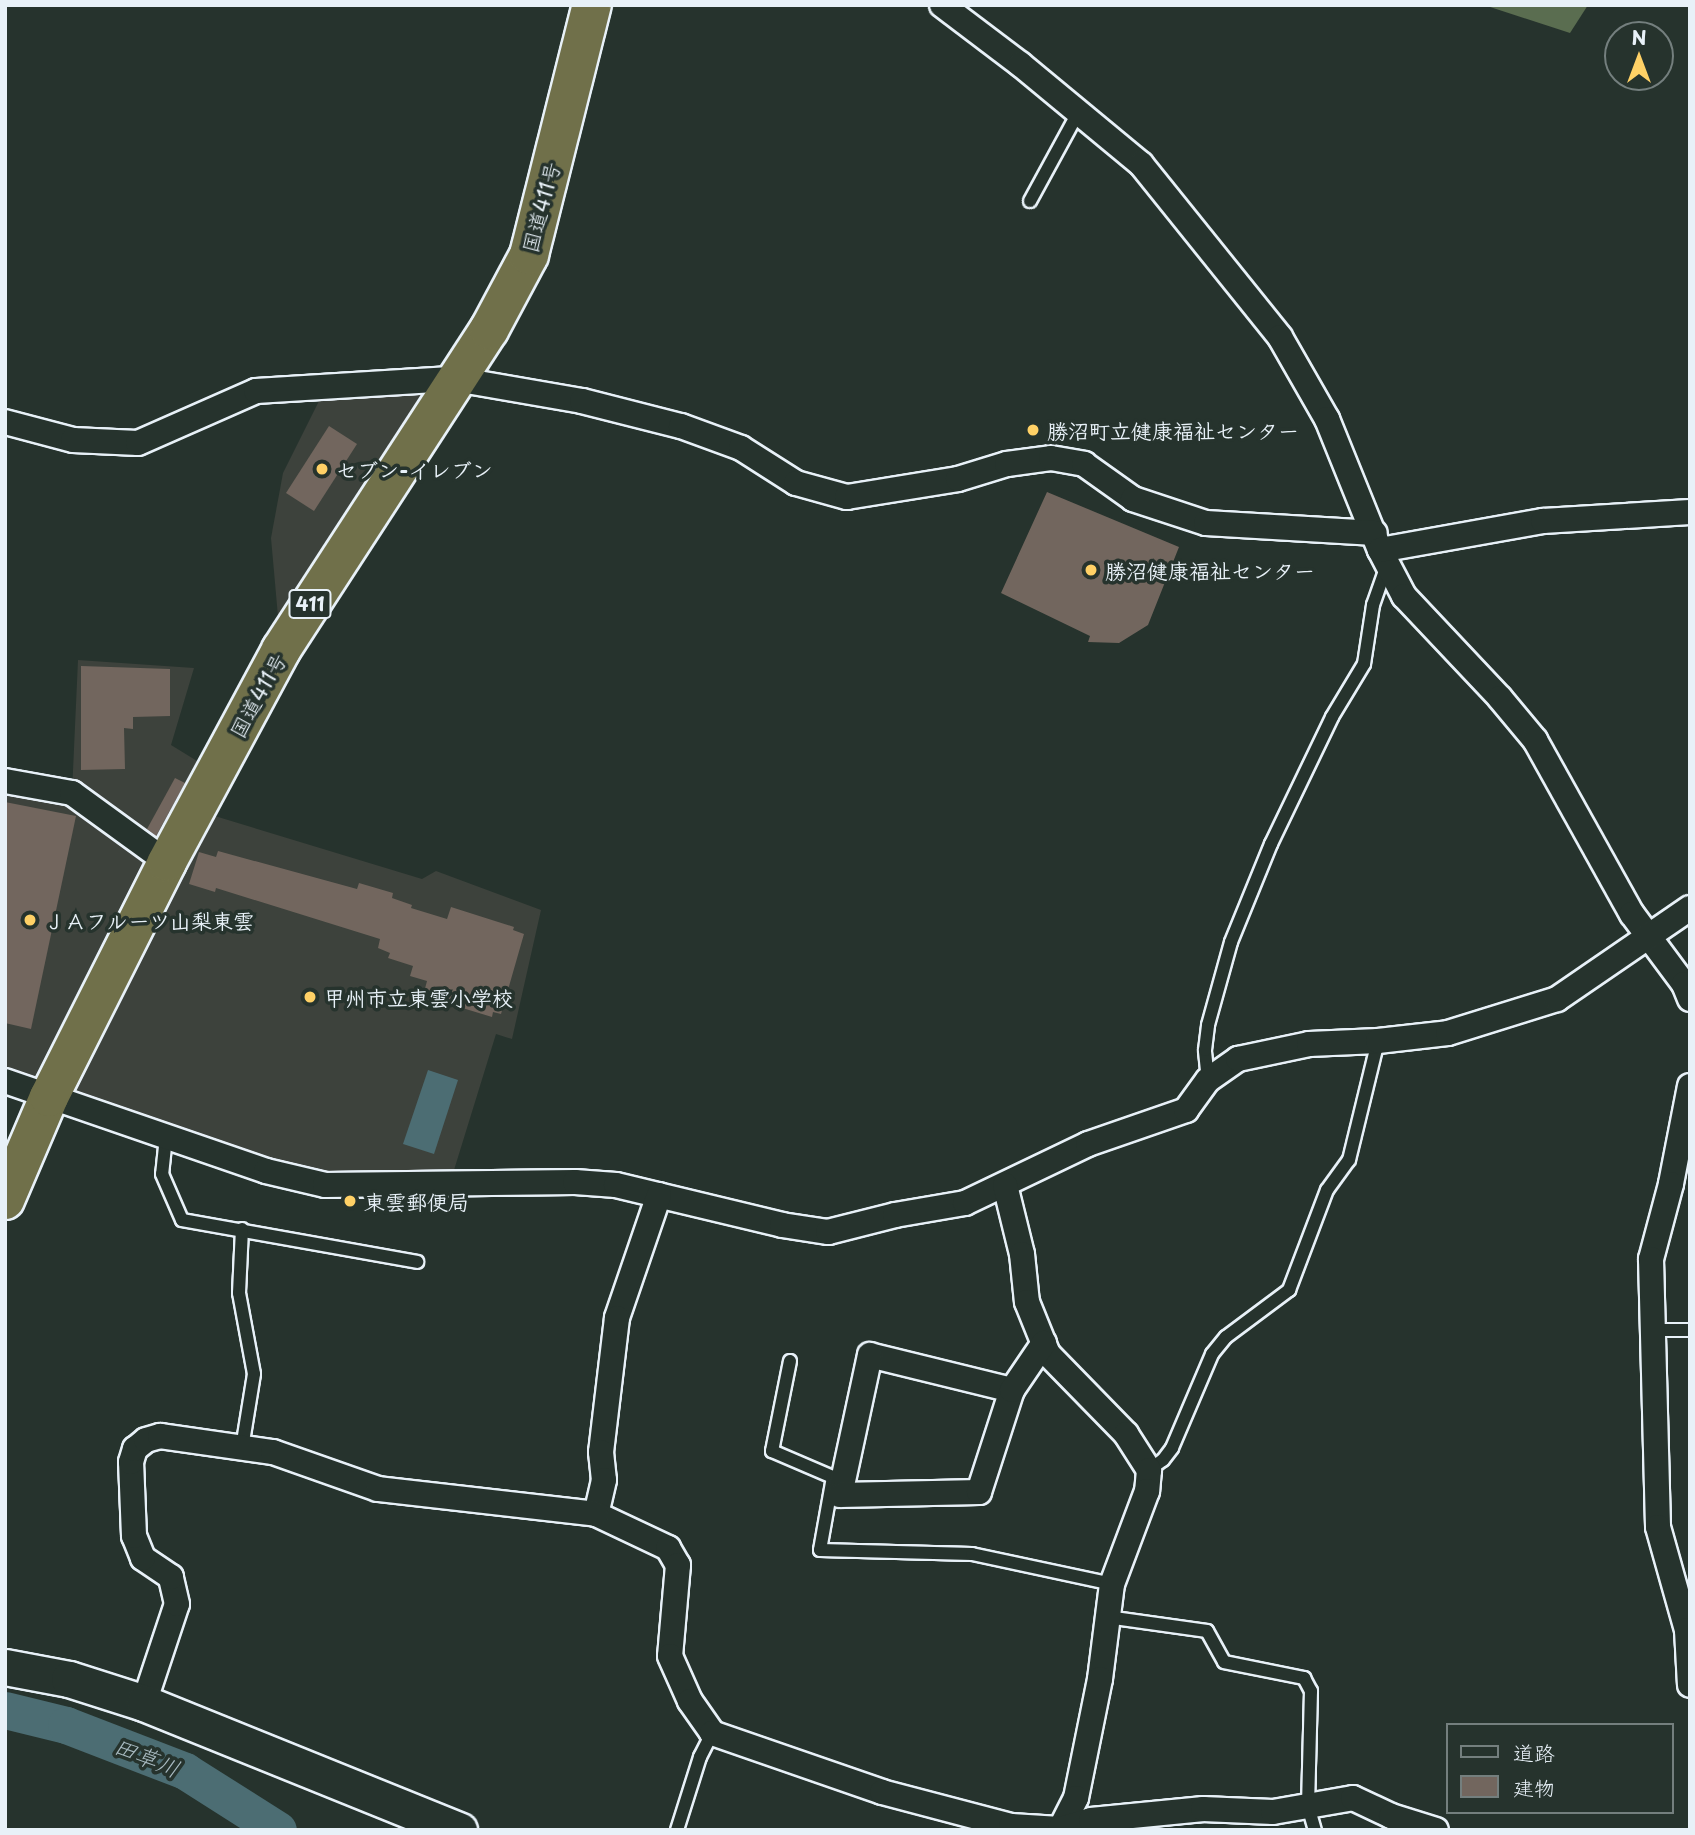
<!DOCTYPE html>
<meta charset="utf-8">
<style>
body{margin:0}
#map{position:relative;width:1695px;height:1835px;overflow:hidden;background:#26332d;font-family:"Playpen Sans","Klee One",sans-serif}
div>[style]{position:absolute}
.built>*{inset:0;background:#3d423c}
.green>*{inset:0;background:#5a6d50}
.water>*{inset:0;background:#4c6d73}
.river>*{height:37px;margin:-18.5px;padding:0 18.5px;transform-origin:18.5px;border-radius:18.5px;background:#4c6d73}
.building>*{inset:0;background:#72665e}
.roads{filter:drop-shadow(2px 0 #e8f1f8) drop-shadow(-2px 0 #e8f1f8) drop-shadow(0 2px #e8f1f8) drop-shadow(0 -2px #e8f1f8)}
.lane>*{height:12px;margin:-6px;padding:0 6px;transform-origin:6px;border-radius:6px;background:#26332d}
.street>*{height:24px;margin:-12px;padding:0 12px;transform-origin:12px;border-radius:12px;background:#26332d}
.secondary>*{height:35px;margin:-17.5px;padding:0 17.5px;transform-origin:17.5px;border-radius:17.5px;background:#26332d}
.highway>*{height:38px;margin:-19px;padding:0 19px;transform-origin:19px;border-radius:19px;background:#70704a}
.dots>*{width:19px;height:19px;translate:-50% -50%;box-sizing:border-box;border:4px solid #26332d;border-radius:50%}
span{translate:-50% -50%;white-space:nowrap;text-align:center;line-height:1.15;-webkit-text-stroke:7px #26332d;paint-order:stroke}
.shield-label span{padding:2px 5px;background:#26332d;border:2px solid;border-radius:5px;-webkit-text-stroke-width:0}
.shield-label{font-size:19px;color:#e8f1f8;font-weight:700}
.street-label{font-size:21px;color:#e8f1f8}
.poi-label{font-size:21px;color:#e8f1f8;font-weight:700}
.left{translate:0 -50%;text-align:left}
.water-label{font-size:23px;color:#aabcc3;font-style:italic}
.frame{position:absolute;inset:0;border:7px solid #e8f1f8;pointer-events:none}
.legend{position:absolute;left:1446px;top:1723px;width:228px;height:91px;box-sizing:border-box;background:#26332d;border:2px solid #747f7e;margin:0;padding:9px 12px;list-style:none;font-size:21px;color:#e8f1f8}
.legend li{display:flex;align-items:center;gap:14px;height:35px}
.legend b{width:35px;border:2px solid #747f7e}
.north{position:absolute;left:1604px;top:21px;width:70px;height:70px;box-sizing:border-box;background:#26332d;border:2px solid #747f7e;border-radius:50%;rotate:0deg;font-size:19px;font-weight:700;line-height:28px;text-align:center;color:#e8f1f8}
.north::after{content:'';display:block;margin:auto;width:24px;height:32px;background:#ffd166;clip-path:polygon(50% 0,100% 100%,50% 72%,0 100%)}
</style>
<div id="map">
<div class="built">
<i style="clip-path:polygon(455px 379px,281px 650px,271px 538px,283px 473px,326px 387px)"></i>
<i style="clip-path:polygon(78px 660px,194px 668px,171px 745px,215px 772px,195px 810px,422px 879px,436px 871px,541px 910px,512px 1039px,496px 1034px,450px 1183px,325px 1185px,5px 1081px,5px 781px,72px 793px)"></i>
</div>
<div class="green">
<i style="clip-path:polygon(1484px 5px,1588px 5px,1570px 33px)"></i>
</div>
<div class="water">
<i style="clip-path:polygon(428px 1070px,458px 1080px,434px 1154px,403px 1144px)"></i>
</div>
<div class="river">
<i style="left:5px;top:1710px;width:63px;rotate:13.8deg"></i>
<i style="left:66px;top:1725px;width:128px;rotate:21.1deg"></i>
<i style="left:185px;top:1771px;width:110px;rotate:32.4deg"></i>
</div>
<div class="building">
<i style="clip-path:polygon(329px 426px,357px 444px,314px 511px,286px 493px)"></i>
<i style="clip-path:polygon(1047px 492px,1179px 547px,1148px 625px,1119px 643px,1088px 642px,1090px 636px,1001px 593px)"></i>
<i style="clip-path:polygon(81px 666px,170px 669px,170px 716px,133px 717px,133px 729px,124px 728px,125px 769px,81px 770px)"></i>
<i style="clip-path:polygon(175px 778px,185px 783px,156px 836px,147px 829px)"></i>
<i style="clip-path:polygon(5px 802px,76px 816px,31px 1029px,5px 1023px)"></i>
<i style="clip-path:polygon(218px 851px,357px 889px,359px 883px,393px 893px,392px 898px,412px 905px,411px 908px,447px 919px,451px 907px,514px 927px,513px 930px,524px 934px,501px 1014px,493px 1012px,492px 1017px,423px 996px,427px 981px,410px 976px,413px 966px,388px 958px,390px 953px,378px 948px,380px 939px,216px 888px,215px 892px,189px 884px,199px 852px,216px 857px)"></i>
</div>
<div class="roads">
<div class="lane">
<i style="left:1030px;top:201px;width:100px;rotate:-61.4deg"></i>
<i style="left:1208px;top:1080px;width:30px;rotate:-96deg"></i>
<i style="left:1205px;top:1050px;width:25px;rotate:-83deg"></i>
<i style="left:1208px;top:1025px;width:86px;rotate:-74.5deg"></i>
<i style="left:1231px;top:942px;width:106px;rotate:-67.8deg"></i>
<i style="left:1271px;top:844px;width:141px;rotate:-64.3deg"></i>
<i style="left:1332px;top:717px;width:62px;rotate:-58.9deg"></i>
<i style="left:1364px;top:664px;width:60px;rotate:-81.3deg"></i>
<i style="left:1373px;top:605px;width:42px;rotate:-70.7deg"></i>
<i style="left:166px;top:1137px;width:37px;rotate:96deg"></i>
<i style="left:162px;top:1174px;width:50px;rotate:66.5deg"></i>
<i style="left:182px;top:1220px;width:239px;rotate:10.1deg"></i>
<i style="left:242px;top:1229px;width:64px;rotate:92.7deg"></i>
<i style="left:239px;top:1293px;width:82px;rotate:79.5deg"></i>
<i style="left:254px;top:1374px;width:75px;rotate:99.2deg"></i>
<i style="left:1653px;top:1330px;width:37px"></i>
<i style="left:790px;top:1361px;width:92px;rotate:101.3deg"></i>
<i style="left:772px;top:1451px;width:66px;rotate:23.1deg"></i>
<i style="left:833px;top:1477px;width:74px;rotate:100.1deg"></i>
<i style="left:820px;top:1550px;width:152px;rotate:1.5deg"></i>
<i style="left:972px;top:1554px;width:143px;rotate:12.1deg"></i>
<i style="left:1149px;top:1470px;width:17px;rotate:-36deg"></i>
<i style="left:1163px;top:1460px;width:15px;rotate:-53deg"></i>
<i style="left:1172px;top:1448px;width:102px;rotate:-66.9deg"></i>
<i style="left:1212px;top:1354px;width:22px;rotate:-51deg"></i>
<i style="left:1226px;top:1337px;width:79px;rotate:-36.7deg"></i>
<i style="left:1289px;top:1290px;width:107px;rotate:-69.2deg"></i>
<i style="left:1327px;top:1190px;width:37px;rotate:-54deg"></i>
<i style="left:1349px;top:1160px;width:122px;rotate:-76.3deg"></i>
<i style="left:1107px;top:1617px;width:101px;rotate:8deg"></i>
<i style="left:1207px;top:1631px;width:35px;rotate:61deg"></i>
<i style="left:1224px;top:1662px;width:82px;rotate:11.3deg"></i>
<i style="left:1304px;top:1678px;width:15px;rotate:62deg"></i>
<i style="left:1311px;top:1691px;width:115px;rotate:91.5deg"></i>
<i style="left:1308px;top:1806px;width:25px;rotate:74deg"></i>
<i style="left:677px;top:1830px;width:77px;rotate:-72.5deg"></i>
<i style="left:700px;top:1757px;width:27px;rotate:-63deg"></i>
</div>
<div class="street">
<i style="left:942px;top:5px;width:98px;rotate:37.1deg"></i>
<i style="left:1020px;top:64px;width:157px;rotate:39.6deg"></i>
<i style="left:1141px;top:164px;width:222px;rotate:51.2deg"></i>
<i style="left:1280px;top:337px;width:95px;rotate:60.2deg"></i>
<i style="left:1327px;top:419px;width:141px;rotate:68deg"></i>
<i style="left:1380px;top:550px;width:52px;rotate:62.4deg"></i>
<i style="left:1404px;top:596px;width:140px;rotate:46.7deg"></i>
<i style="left:1500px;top:698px;width:55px;rotate:50.2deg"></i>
<i style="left:1535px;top:740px;width:199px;rotate:60.9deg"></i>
<i style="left:1632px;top:914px;width:87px;rotate:53.4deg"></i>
<i style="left:1684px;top:984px;width:16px;rotate:68deg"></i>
<i style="left:5px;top:422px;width:70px;rotate:14.8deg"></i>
<i style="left:73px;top:440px;width:65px;rotate:2.6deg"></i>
<i style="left:138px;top:443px;width:129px;rotate:-23.8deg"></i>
<i style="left:256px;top:391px;width:199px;rotate:-3.5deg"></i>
<i style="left:455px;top:379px;width:129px;rotate:9.8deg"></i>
<i style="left:582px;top:401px;width:102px;rotate:14.2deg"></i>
<i style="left:681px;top:426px;width:64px;rotate:20.1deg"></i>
<i style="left:741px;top:448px;width:65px;rotate:32.5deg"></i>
<i style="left:796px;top:483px;width:53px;rotate:15.4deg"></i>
<i style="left:847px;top:497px;width:112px;rotate:-9.2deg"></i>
<i style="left:958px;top:479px;width:51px;rotate:-17deg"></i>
<i style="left:1007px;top:464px;width:44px;rotate:-7.8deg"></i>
<i style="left:1051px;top:458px;width:34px;rotate:10deg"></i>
<i style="left:1084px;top:464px;width:60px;rotate:35.5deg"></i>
<i style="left:1133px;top:499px;width:77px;rotate:18.2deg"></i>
<i style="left:1206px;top:523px;width:169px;rotate:3.4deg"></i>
<i style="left:1380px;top:550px;width:166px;rotate:-10.1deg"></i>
<i style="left:1543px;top:521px;width:147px;rotate:-3.5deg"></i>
<i style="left:5px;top:781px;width:68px;rotate:10.2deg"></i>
<i style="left:72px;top:793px;width:117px;rotate:36deg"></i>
<i style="left:5px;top:1081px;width:276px;rotate:19deg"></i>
<i style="left:266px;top:1171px;width:61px;rotate:13.3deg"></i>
<i style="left:325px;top:1185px;width:250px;rotate:-0.7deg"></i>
<i style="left:575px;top:1182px;width:41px;rotate:4.2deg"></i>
<i style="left:616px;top:1185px;width:171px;rotate:13.5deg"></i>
<i style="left:782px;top:1225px;width:47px;rotate:8.7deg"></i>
<i style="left:828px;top:1232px;width:69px;rotate:-14.2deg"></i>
<i style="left:895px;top:1215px;width:71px;rotate:-9.7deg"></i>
<i style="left:965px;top:1203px;width:136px;rotate:-25.6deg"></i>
<i style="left:1088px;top:1144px;width:104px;rotate:-19.1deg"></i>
<i style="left:1186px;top:1110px;width:37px;rotate:-54deg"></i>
<i style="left:1208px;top:1080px;width:37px;rotate:-35deg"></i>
<i style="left:1238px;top:1059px;width:73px;rotate:-11.9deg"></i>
<i style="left:1309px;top:1044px;width:69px;rotate:-2.5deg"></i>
<i style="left:1378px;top:1041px;width:70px;rotate:-6.5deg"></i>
<i style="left:1448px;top:1033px;width:114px;rotate:-17.3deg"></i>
<i style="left:1557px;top:999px;width:161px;rotate:-34.4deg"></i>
<i style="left:1690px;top:1086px;width:100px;rotate:101deg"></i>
<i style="left:1671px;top:1184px;width:78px;rotate:104.9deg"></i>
<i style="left:1651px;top:1259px;width:268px;rotate:88.5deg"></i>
<i style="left:1658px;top:1527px;width:107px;rotate:74.3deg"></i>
<i style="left:1687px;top:1630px;width:55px;rotate:86.9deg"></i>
<i style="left:1005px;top:1185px;width:71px;rotate:76.2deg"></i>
<i style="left:1022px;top:1254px;width:48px;rotate:84.1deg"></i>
<i style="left:1027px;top:1302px;width:56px;rotate:68deg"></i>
<i style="left:1048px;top:1354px;width:112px;rotate:45.7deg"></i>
<i style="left:1126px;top:1434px;width:43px;rotate:57.4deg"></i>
<i style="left:1149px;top:1470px;width:21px;rotate:95deg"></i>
<i style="left:1147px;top:1491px;width:99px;rotate:110.6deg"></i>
<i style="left:1112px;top:1584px;width:96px;rotate:97.2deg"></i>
<i style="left:1100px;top:1679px;width:121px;rotate:101.4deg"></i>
<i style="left:1076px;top:1798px;width:36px;rotate:117deg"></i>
<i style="left:659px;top:1195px;width:130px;rotate:108.9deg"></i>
<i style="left:617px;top:1318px;width:135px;rotate:96.8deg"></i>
<i style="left:601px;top:1452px;width:28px;rotate:84deg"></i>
<i style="left:604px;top:1480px;width:35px;rotate:103deg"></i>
<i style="left:596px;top:1514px;width:80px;rotate:25.3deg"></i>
<i style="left:668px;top:1548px;width:20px;rotate:60deg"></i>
<i style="left:678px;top:1565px;width:91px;rotate:95deg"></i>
<i style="left:670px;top:1656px;width:49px;rotate:66deg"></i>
<i style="left:690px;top:1701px;width:39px;rotate:55deg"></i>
<i style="left:712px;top:1733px;width:180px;rotate:19.1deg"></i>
<i style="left:882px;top:1792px;width:133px;rotate:14.8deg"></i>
<i style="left:1011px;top:1826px;width:49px;rotate:3.5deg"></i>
<i style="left:1060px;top:1829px;width:32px;rotate:-16deg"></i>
<i style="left:1091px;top:1820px;width:113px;rotate:-5.6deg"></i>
<i style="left:1203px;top:1809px;width:70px;rotate:2.5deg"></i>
<i style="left:1273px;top:1812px;width:81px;rotate:-9.9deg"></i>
<i style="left:1353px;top:1798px;width:42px;rotate:25.3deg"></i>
<i style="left:1391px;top:1816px;width:47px;rotate:17.3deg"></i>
<i style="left:1012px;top:1390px;width:146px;rotate:-166.2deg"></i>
<i style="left:870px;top:1355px;width:143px;rotate:102.1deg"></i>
<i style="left:840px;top:1495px;width:139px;rotate:-1.2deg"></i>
<i style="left:979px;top:1492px;width:107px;rotate:-72.1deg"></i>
<i style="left:1012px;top:1390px;width:57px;rotate:-55.8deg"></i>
<i style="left:144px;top:1703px;width:104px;rotate:-71.6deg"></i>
<i style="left:177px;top:1604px;width:28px;rotate:-103deg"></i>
<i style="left:171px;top:1577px;width:34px;rotate:-146deg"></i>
<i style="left:143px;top:1558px;width:24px;rotate:-112deg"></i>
<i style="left:134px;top:1536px;width:74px;rotate:-92.3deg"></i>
<i style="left:131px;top:1462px;width:14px;rotate:-73deg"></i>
<i style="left:135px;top:1449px;width:14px;rotate:-39deg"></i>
<i style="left:146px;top:1440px;width:15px;rotate:-16deg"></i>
<i style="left:160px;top:1436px;width:114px;rotate:8.1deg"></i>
<i style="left:273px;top:1452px;width:111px;rotate:19.4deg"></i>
<i style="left:378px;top:1489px;width:219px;rotate:6.5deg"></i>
</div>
<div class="secondary">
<i style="left:5px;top:1667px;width:65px;rotate:10.6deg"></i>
<i style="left:69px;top:1679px;width:79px;rotate:17.7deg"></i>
<i style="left:144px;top:1703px;width:340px;rotate:22deg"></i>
</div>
<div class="highway">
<i style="left:5px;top:1200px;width:112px;rotate:-66.9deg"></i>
<i style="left:49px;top:1097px;width:263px;rotate:-63.3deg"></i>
<i style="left:167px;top:862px;width:241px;rotate:-61.7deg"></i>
<i style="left:281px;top:650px;width:382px;rotate:-57deg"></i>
<i style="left:489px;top:330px;width:85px;rotate:-61.9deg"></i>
<i style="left:529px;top:255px;width:258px;rotate:-75.9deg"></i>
</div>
</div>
<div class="dots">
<i style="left:1033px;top:430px;background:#ffd166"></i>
<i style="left:322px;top:469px;background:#ffd166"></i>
<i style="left:1091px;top:570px;background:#ffd166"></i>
<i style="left:30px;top:920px;background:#ffd166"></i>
<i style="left:310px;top:997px;background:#ffd166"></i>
<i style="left:350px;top:1201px;background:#ffd166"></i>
</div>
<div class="shield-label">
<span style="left:310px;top:604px">411</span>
</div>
<div class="street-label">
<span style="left:540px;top:207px;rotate:-75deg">国道411号</span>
<span style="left:257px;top:695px;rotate:-61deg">国道411号</span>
</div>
<div class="poi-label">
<span class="left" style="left:1047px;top:430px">勝沼町立健康福祉センター</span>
<span class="left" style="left:336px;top:469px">セブン-イレブン</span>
<span class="left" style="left:1105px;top:570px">勝沼健康福祉センター</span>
<span class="left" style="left:44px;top:920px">ＪＡフルーツ山梨東雲</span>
<span class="left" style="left:324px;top:997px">甲州市立東雲小学校</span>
<span class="left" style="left:364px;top:1201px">東雲郵便局</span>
</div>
<div class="water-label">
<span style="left:147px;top:1757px;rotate:22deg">田草川</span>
</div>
<div class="frame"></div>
<ul class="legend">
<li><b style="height:9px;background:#26332d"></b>道路</li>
<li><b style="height:19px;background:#72665e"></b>建物</li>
</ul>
<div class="north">N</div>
</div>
